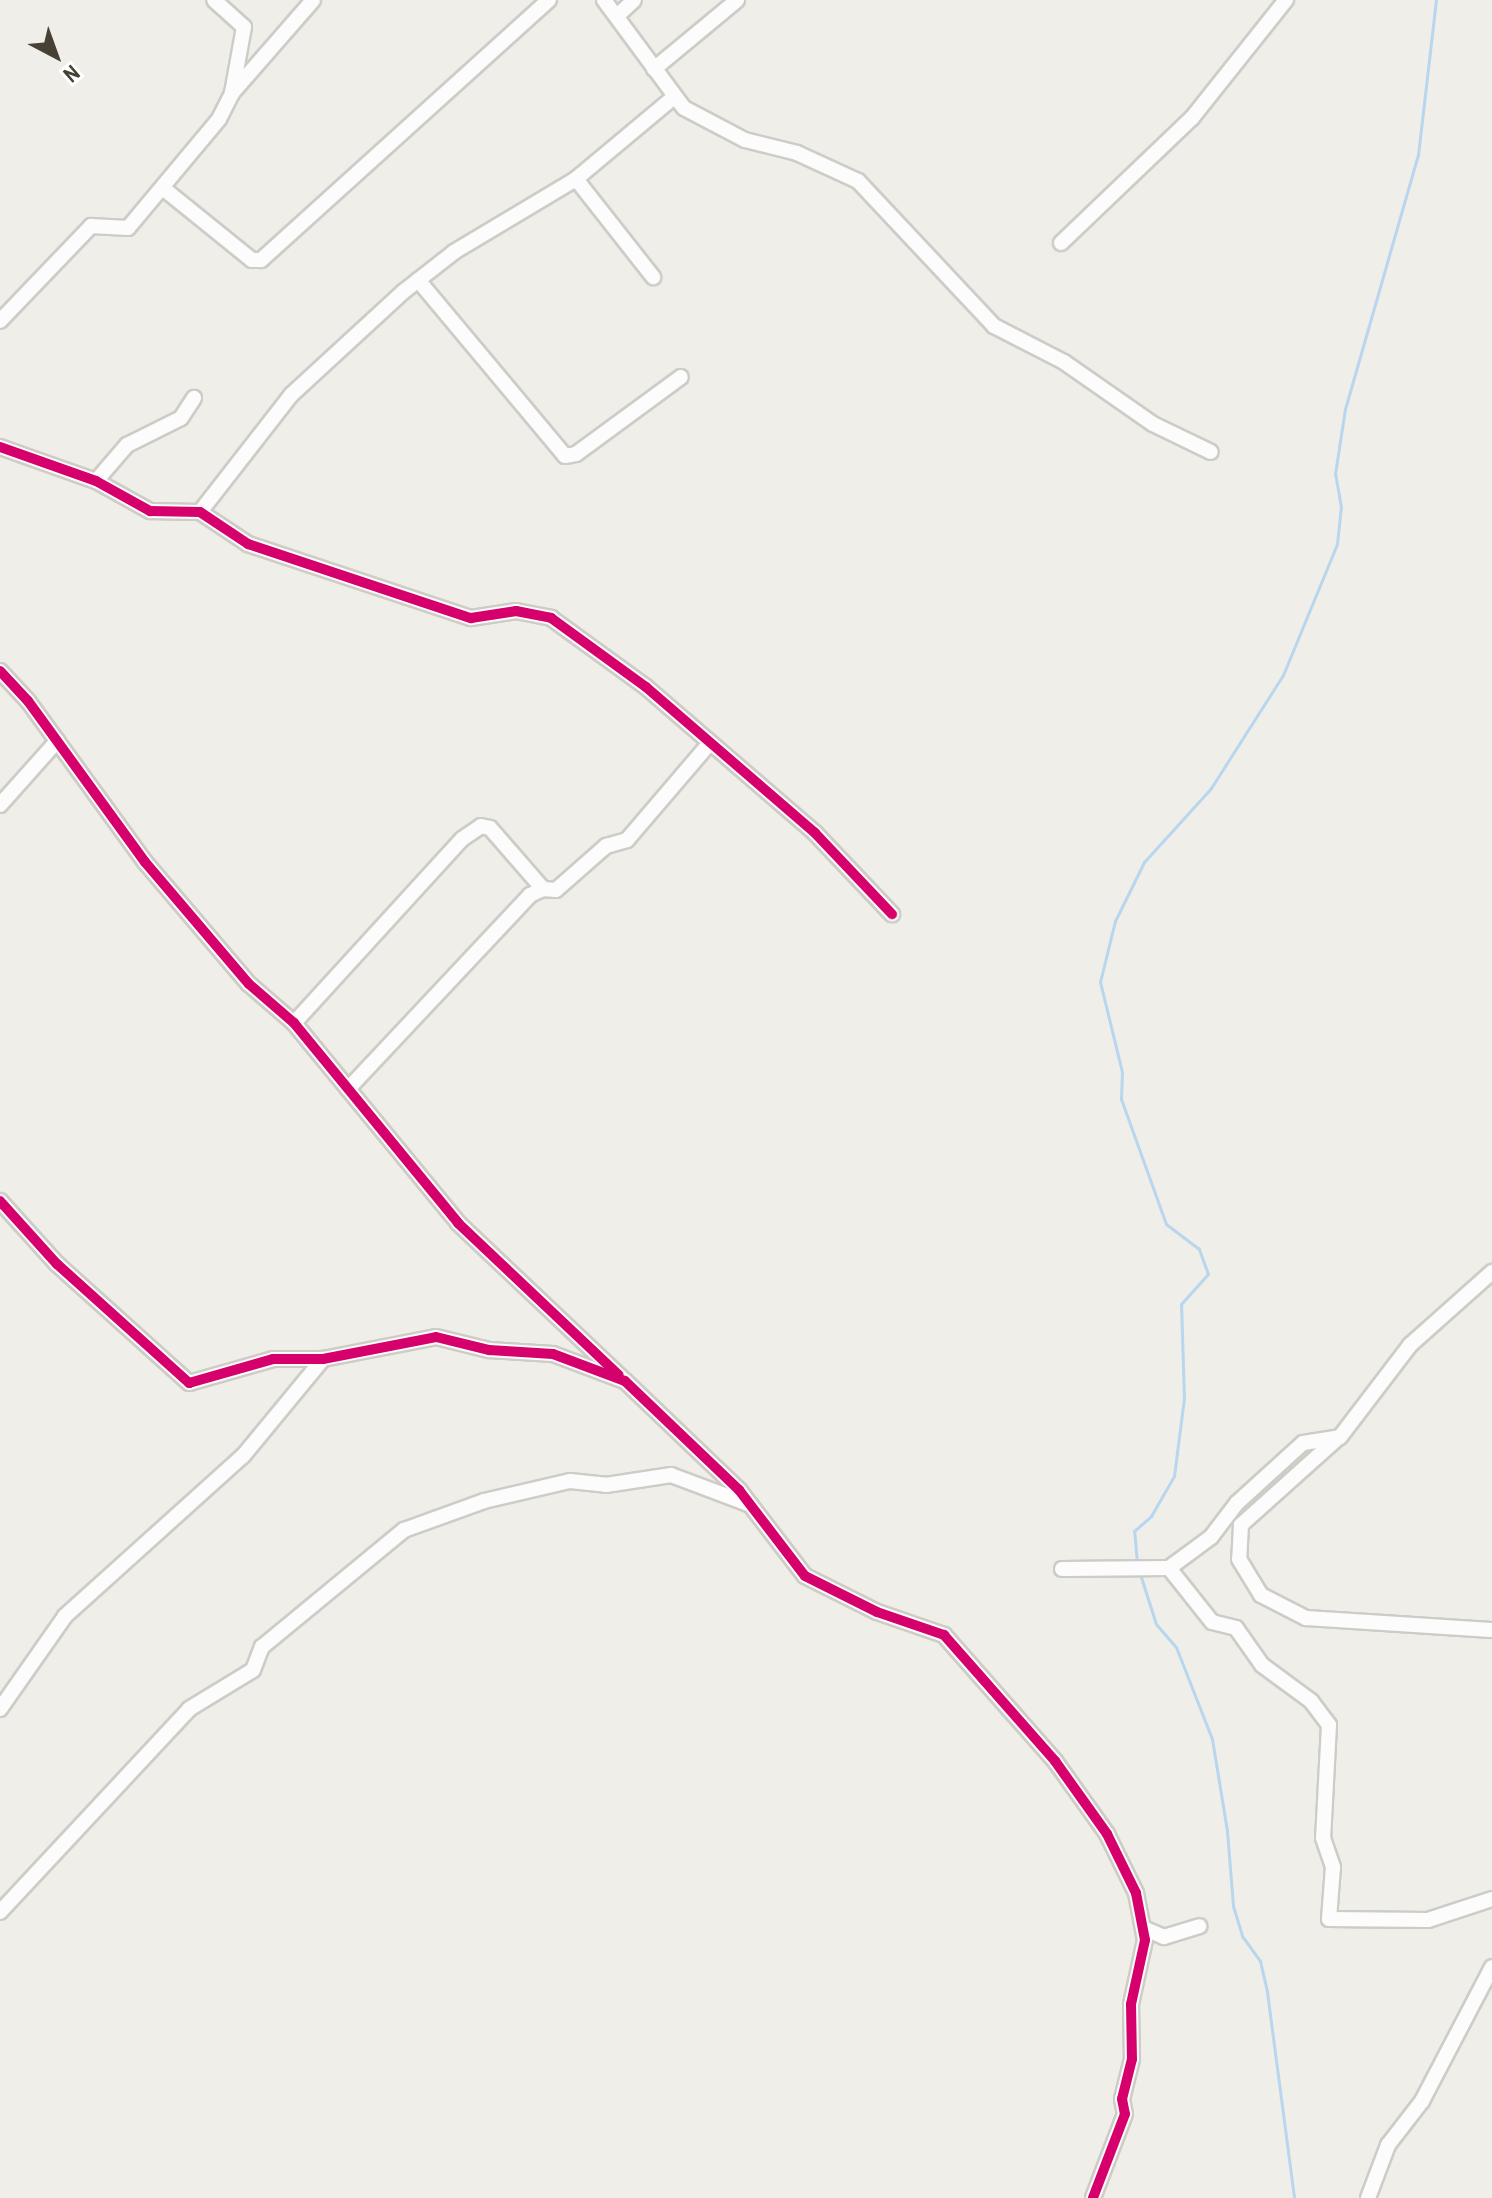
<!DOCTYPE html>
<style>
body{margin:0}
#map{position:relative;width:1492px;height:2198px;overflow:hidden;background:#f0eee8;font-family:"Archivo Narrow",sans-serif}
div>[style]{position:absolute}
.stream>*{height:3px;margin:-1.5px;padding:0 1.5px;transform-origin:1.5px;border-radius:1.5px;background:#b8d6ee}
.roads{filter:drop-shadow(2px 0 #ceccc6) drop-shadow(-2px 0 #ceccc6) drop-shadow(0 2px #ceccc6) drop-shadow(0 -2px #ceccc6)}
.minor>*{height:14px;margin:-7px;padding:0 7px;transform-origin:7px;border-radius:7px;background:#fdfcfc}
.cycleway>*{height:10px;margin:-5px;padding:0 5px;transform-origin:5px;border-radius:5px;background:#d6006c}
span{translate:-50% -50%;white-space:nowrap;text-align:center;line-height:1.15;-webkit-text-stroke:6px #fff;paint-order:stroke}
.north{position:absolute;left:16px;top:16px;width:80px;height:80px;-webkit-text-stroke:6px #fff;paint-order:stroke;rotate:139deg;font-size:22px;font-weight:700;line-height:32px;text-align:center;color:#464035}
.north::after{content:'';display:block;margin:auto;width:28px;height:36px;background:#464035;clip-path:polygon(50% 0,100% 100%,50% 72%,0 100%)}
</style>
<div id="map">
<div class="stream">
<i style="left:1137px;top:1563px;width:32px;rotate:-95deg"></i>
<i style="left:1134px;top:1531px;width:23px;rotate:-41deg"></i>
<i style="left:1151px;top:1516px;width:46px;rotate:-60.1deg"></i>
<i style="left:1174px;top:1476px;width:79px;rotate:-82.7deg"></i>
<i style="left:1184px;top:1398px;width:94px;rotate:-91.8deg"></i>
<i style="left:1181px;top:1304px;width:40px;rotate:-48deg"></i>
<i style="left:1208px;top:1274px;width:27px;rotate:-110deg"></i>
<i style="left:1199px;top:1249px;width:41px;rotate:-142.9deg"></i>
<i style="left:1166px;top:1224px;width:133px;rotate:-109.8deg"></i>
<i style="left:1121px;top:1099px;width:27px;rotate:-88deg"></i>
<i style="left:1122px;top:1072px;width:93px;rotate:-103.7deg"></i>
<i style="left:1100px;top:982px;width:63px;rotate:-76.2deg"></i>
<i style="left:1115px;top:921px;width:66px;rotate:-63.8deg"></i>
<i style="left:1144px;top:862px;width:100px;rotate:-47.8deg"></i>
<i style="left:1211px;top:788px;width:134px;rotate:-57.5deg"></i>
<i style="left:1283px;top:675px;width:142px;rotate:-67.6deg"></i>
<i style="left:1337px;top:544px;width:37px;rotate:-84deg"></i>
<i style="left:1341px;top:507px;width:34px;rotate:-100deg"></i>
<i style="left:1335px;top:474px;width:66px;rotate:-81.3deg"></i>
<i style="left:1345px;top:409px;width:264px;rotate:-74deg"></i>
<i style="left:1418px;top:155px;width:156px;rotate:-83.4deg"></i>
<i style="left:1140px;top:1574px;width:52px;rotate:72.3deg"></i>
<i style="left:1156px;top:1624px;width:30px;rotate:49deg"></i>
<i style="left:1176px;top:1647px;width:99px;rotate:68.6deg"></i>
<i style="left:1212px;top:1739px;width:93px;rotate:80.7deg"></i>
<i style="left:1227px;top:1831px;width:75px;rotate:85.4deg"></i>
<i style="left:1233px;top:1906px;width:31px;rotate:73deg"></i>
<i style="left:1242px;top:1936px;width:31px;rotate:54deg"></i>
<i style="left:1260px;top:1961px;width:32px;rotate:77deg"></i>
<i style="left:1267px;top:1992px;width:208px;rotate:82.5deg"></i>
</div>
<div class="roads">
<div class="minor">
<i style="left:604px;top:0;width:134px;rotate:53.5deg"></i>
<i style="left:684px;top:108px;width:69px;rotate:27.7deg"></i>
<i style="left:745px;top:140px;width:54px;rotate:14deg"></i>
<i style="left:797px;top:153px;width:67px;rotate:24.7deg"></i>
<i style="left:858px;top:181px;width:199px;rotate:46.8deg"></i>
<i style="left:994px;top:326px;width:79px;rotate:27.2deg"></i>
<i style="left:1064px;top:362px;width:108px;rotate:34.9deg"></i>
<i style="left:1153px;top:424px;width:64px;rotate:25.8deg"></i>
<i style="left:617px;top:16px;width:23px;rotate:-43deg"></i>
<i style="left:654px;top:69px;width:108px;rotate:-39.7deg"></i>
<i style="left:232px;top:93px;width:123px;rotate:-48.9deg"></i>
<i style="left:576px;top:179px;width:125px;rotate:51.8deg"></i>
<i style="left:164px;top:189px;width:113px;rotate:38.9deg"></i>
<i style="left:252px;top:260px;width:9px"></i>
<i style="left:261px;top:260px;width:388px;rotate:-42.1deg"></i>
<i style="left:1061px;top:243px;width:181px;rotate:-43.7deg"></i>
<i style="left:1192px;top:118px;width:151px;rotate:-51.5deg"></i>
<i style="left:418px;top:280px;width:229px;rotate:50.1deg"></i>
<i style="left:565px;top:456px;width:11px;rotate:-10deg"></i>
<i style="left:576px;top:454px;width:130px;rotate:-36.3deg"></i>
<i style="left:0;top:321px;width:132px;rotate:-46.2deg"></i>
<i style="left:91px;top:226px;width:37px;rotate:3deg"></i>
<i style="left:128px;top:228px;width:142px;rotate:-50.1deg"></i>
<i style="left:219px;top:119px;width:29px;rotate:-63deg"></i>
<i style="left:232px;top:93px;width:67px;rotate:-79.7deg"></i>
<i style="left:244px;top:27px;width:40px;rotate:-138deg"></i>
<i style="left:0;top:447px;width:102px;rotate:19.5deg"></i>
<i style="left:96px;top:481px;width:62px;rotate:29.1deg"></i>
<i style="left:150px;top:511px;width:50px;rotate:1.1deg"></i>
<i style="left:200px;top:512px;width:58px;rotate:33.7deg"></i>
<i style="left:248px;top:544px;width:235px;rotate:18.4deg"></i>
<i style="left:471px;top:618px;width:46px;rotate:-8.8deg"></i>
<i style="left:516px;top:611px;width:36px;rotate:11deg"></i>
<i style="left:551px;top:618px;width:117px;rotate:36deg"></i>
<i style="left:646px;top:687px;width:223px;rotate:40.8deg"></i>
<i style="left:815px;top:833px;width:112px;rotate:46.5deg"></i>
<i style="left:96px;top:481px;width:48px;rotate:-49.3deg"></i>
<i style="left:127px;top:445px;width:60px;rotate:-26.6deg"></i>
<i style="left:181px;top:418px;width:24px;rotate:-57deg"></i>
<i style="left:200px;top:512px;width:148px;rotate:-52.1deg"></i>
<i style="left:291px;top:395px;width:152px;rotate:-42.6deg"></i>
<i style="left:403px;top:292px;width:65px;rotate:-38.1deg"></i>
<i style="left:454px;top:252px;width:142px;rotate:-30.9deg"></i>
<i style="left:576px;top:179px;width:126px;rotate:-39.9deg"></i>
<i style="left:0;top:671px;width:41px;rotate:47deg"></i>
<i style="left:28px;top:701px;width:199px;rotate:54deg"></i>
<i style="left:145px;top:862px;width:160px;rotate:49.6deg"></i>
<i style="left:249px;top:984px;width:60px;rotate:40.9deg"></i>
<i style="left:294px;top:1023px;width:259px;rotate:50.6deg"></i>
<i style="left:458px;top:1223px;width:224px;rotate:43.4deg"></i>
<i style="left:0;top:805px;width:86px;rotate:-48.3deg"></i>
<i style="left:294px;top:1023px;width:249px;rotate:-47.6deg"></i>
<i style="left:462px;top:839px;width:23px;rotate:-34deg"></i>
<i style="left:481px;top:826px;width:9px;rotate:13deg"></i>
<i style="left:490px;top:828px;width:81px;rotate:49deg"></i>
<i style="left:348px;top:1089px;width:266px;rotate:-46.8deg"></i>
<i style="left:530px;top:895px;width:14px;rotate:-25deg"></i>
<i style="left:543px;top:889px;width:13px;rotate:4deg"></i>
<i style="left:556px;top:890px;width:67px;rotate:-41.3deg"></i>
<i style="left:606px;top:846px;width:22px;rotate:-16deg"></i>
<i style="left:627px;top:840px;width:126px;rotate:-49.5deg"></i>
<i style="left:0;top:1201px;width:85px;rotate:47.9deg"></i>
<i style="left:57px;top:1264px;width:178px;rotate:42deg"></i>
<i style="left:189px;top:1383px;width:87px;rotate:-15.9deg"></i>
<i style="left:273px;top:1359px;width:50px"></i>
<i style="left:323px;top:1359px;width:115px;rotate:-11deg"></i>
<i style="left:436px;top:1337px;width:55px;rotate:13.8deg"></i>
<i style="left:489px;top:1350px;width:64px;rotate:3.6deg"></i>
<i style="left:553px;top:1354px;width:77px;rotate:20.6deg"></i>
<i style="left:625px;top:1381px;width:158px;rotate:43.7deg"></i>
<i style="left:739px;top:1490px;width:108px;rotate:52.5deg"></i>
<i style="left:805px;top:1576px;width:80px;rotate:26.6deg"></i>
<i style="left:877px;top:1612px;width:71px;rotate:18.9deg"></i>
<i style="left:944px;top:1635px;width:168px;rotate:48.6deg"></i>
<i style="left:1055px;top:1761px;width:90px;rotate:54.5deg"></i>
<i style="left:1107px;top:1834px;width:66px;rotate:63.8deg"></i>
<i style="left:1136px;top:1893px;width:48px;rotate:79.2deg"></i>
<i style="left:1145px;top:1940px;width:66px;rotate:102.3deg"></i>
<i style="left:1131px;top:2004px;width:55px;rotate:89deg"></i>
<i style="left:1132px;top:2059px;width:41px;rotate:104deg"></i>
<i style="left:1122px;top:2099px;width:15px;rotate:79deg"></i>
<i style="left:1125px;top:2114px;width:90px;rotate:110.9deg"></i>
<i style="left:1339px;top:1437px;width:132px;rotate:138.1deg"></i>
<i style="left:1241px;top:1525px;width:34px;rotate:93deg"></i>
<i style="left:1239px;top:1559px;width:42px;rotate:58.6deg"></i>
<i style="left:1261px;top:1595px;width:51px;rotate:27.1deg"></i>
<i style="left:1306px;top:1618px;width:186px;rotate:3.7deg"></i>
<i style="left:1169px;top:1568px;width:69px;rotate:51.5deg"></i>
<i style="left:1212px;top:1622px;width:25px;rotate:14deg"></i>
<i style="left:1236px;top:1628px;width:45px;rotate:54.9deg"></i>
<i style="left:1262px;top:1665px;width:61px;rotate:36.3deg"></i>
<i style="left:1311px;top:1701px;width:30px;rotate:53deg"></i>
<i style="left:1329px;top:1725px;width:113px;rotate:93deg"></i>
<i style="left:1323px;top:1838px;width:31px;rotate:71deg"></i>
<i style="left:1333px;top:1867px;width:52px;rotate:94.4deg"></i>
<i style="left:1329px;top:1919px;width:99px;rotate:0.6deg"></i>
<i style="left:1428px;top:1920px;width:67px;rotate:-18.2deg"></i>
<i style="left:1062px;top:1569px;width:107px;rotate:-0.5deg"></i>
<i style="left:1169px;top:1568px;width:52px;rotate:-36.4deg"></i>
<i style="left:1211px;top:1537px;width:43px;rotate:-52.6deg"></i>
<i style="left:1237px;top:1503px;width:89px;rotate:-42.3deg"></i>
<i style="left:1303px;top:1443px;width:37px;rotate:-9deg"></i>
<i style="left:1340px;top:1437px;width:116px;rotate:-52.7deg"></i>
<i style="left:1410px;top:1345px;width:110px;rotate:-41.7deg"></i>
<i style="left:0;top:1709px;width:113px;rotate:-55deg"></i>
<i style="left:65px;top:1616px;width:239px;rotate:-42deg"></i>
<i style="left:243px;top:1456px;width:126px;rotate:-50.5deg"></i>
<i style="left:0;top:1912px;width:277px;rotate:-47deg"></i>
<i style="left:189px;top:1709px;width:75px;rotate:-31.4deg"></i>
<i style="left:253px;top:1670px;width:25px;rotate:-69deg"></i>
<i style="left:262px;top:1647px;width:184px;rotate:-39.5deg"></i>
<i style="left:404px;top:1530px;width:85px;rotate:-19.9deg"></i>
<i style="left:484px;top:1501px;width:88px;rotate:-13.1deg"></i>
<i style="left:570px;top:1481px;width:36px;rotate:6deg"></i>
<i style="left:606px;top:1485px;width:66px;rotate:-8.7deg"></i>
<i style="left:671px;top:1475px;width:85px;rotate:20.6deg"></i>
<i style="left:1143px;top:1928px;width:23px;rotate:23deg"></i>
<i style="left:1164px;top:1937px;width:37px;rotate:-17deg"></i>
<i style="left:1368px;top:2198px;width:57px;rotate:-69.3deg"></i>
<i style="left:1388px;top:2145px;width:56px;rotate:-52.3deg"></i>
<i style="left:1422px;top:2101px;width:151px;rotate:-62.4deg"></i>
</div>
</div>
<div class="cycleway">
<i style="left:0;top:447px;width:102px;rotate:19.5deg"></i>
<i style="left:96px;top:481px;width:62px;rotate:29.1deg"></i>
<i style="left:150px;top:511px;width:50px;rotate:1.1deg"></i>
<i style="left:200px;top:512px;width:58px;rotate:33.7deg"></i>
<i style="left:248px;top:544px;width:235px;rotate:18.4deg"></i>
<i style="left:471px;top:618px;width:46px;rotate:-8.8deg"></i>
<i style="left:516px;top:611px;width:36px;rotate:11deg"></i>
<i style="left:551px;top:618px;width:117px;rotate:36deg"></i>
<i style="left:646px;top:687px;width:223px;rotate:40.8deg"></i>
<i style="left:815px;top:833px;width:112px;rotate:46.5deg"></i>
<i style="left:0;top:671px;width:41px;rotate:47deg"></i>
<i style="left:28px;top:701px;width:199px;rotate:54deg"></i>
<i style="left:145px;top:862px;width:160px;rotate:49.6deg"></i>
<i style="left:249px;top:984px;width:60px;rotate:40.9deg"></i>
<i style="left:294px;top:1023px;width:259px;rotate:50.6deg"></i>
<i style="left:458px;top:1223px;width:221px;rotate:43.4deg"></i>
<i style="left:0;top:1201px;width:85px;rotate:47.9deg"></i>
<i style="left:57px;top:1264px;width:178px;rotate:42deg"></i>
<i style="left:189px;top:1383px;width:87px;rotate:-15.9deg"></i>
<i style="left:273px;top:1359px;width:50px"></i>
<i style="left:323px;top:1359px;width:115px;rotate:-11deg"></i>
<i style="left:436px;top:1337px;width:55px;rotate:13.8deg"></i>
<i style="left:489px;top:1350px;width:64px;rotate:3.6deg"></i>
<i style="left:553px;top:1354px;width:77px;rotate:20.6deg"></i>
<i style="left:625px;top:1381px;width:158px;rotate:43.7deg"></i>
<i style="left:739px;top:1490px;width:108px;rotate:52.5deg"></i>
<i style="left:805px;top:1576px;width:80px;rotate:26.6deg"></i>
<i style="left:877px;top:1612px;width:71px;rotate:18.9deg"></i>
<i style="left:944px;top:1635px;width:168px;rotate:48.6deg"></i>
<i style="left:1055px;top:1761px;width:90px;rotate:54.5deg"></i>
<i style="left:1107px;top:1834px;width:66px;rotate:63.8deg"></i>
<i style="left:1136px;top:1893px;width:48px;rotate:79.2deg"></i>
<i style="left:1145px;top:1940px;width:66px;rotate:102.3deg"></i>
<i style="left:1131px;top:2004px;width:55px;rotate:89deg"></i>
<i style="left:1132px;top:2059px;width:41px;rotate:104deg"></i>
<i style="left:1122px;top:2099px;width:15px;rotate:79deg"></i>
<i style="left:1125px;top:2114px;width:90px;rotate:110.9deg"></i>
</div>
<div class="north">N</div>
</div>
